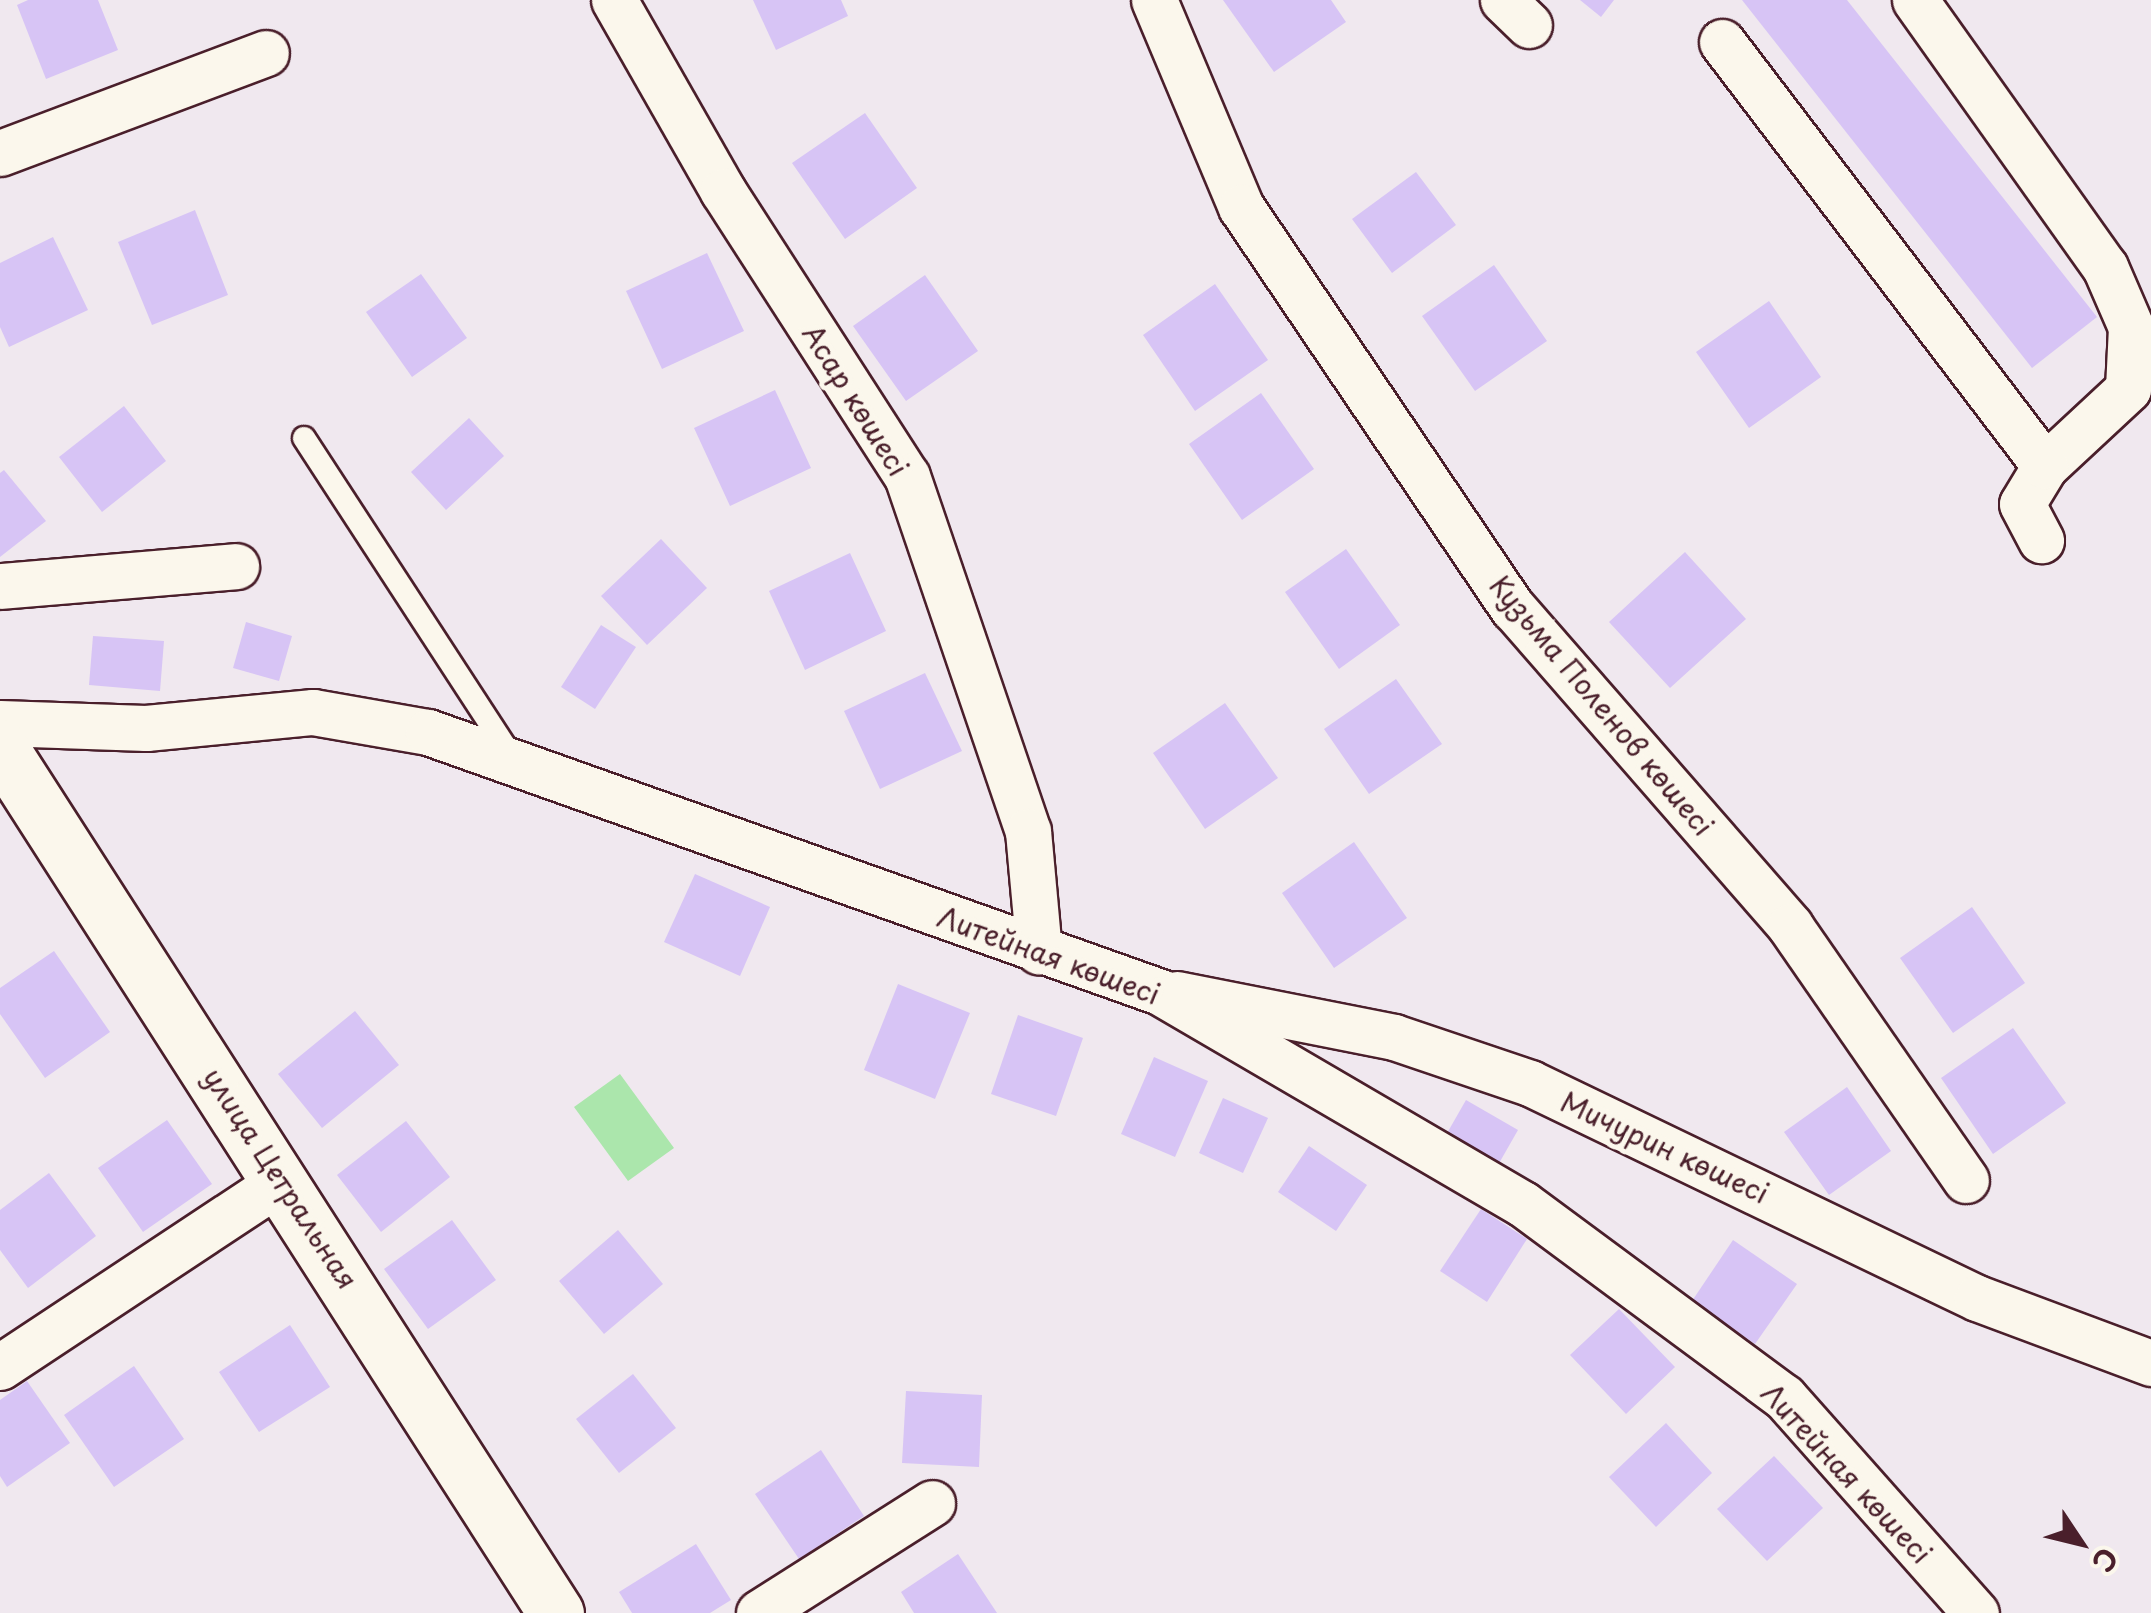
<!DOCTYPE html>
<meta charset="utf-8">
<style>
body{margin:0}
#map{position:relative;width:2151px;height:1613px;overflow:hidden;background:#f0e8ef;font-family:"Playpen Sans",sans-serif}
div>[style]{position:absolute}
.green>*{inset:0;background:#abe6ac}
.building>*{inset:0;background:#d7c4f5}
.roads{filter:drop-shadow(2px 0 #4a1f2b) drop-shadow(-2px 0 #4a1f2b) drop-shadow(0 2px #4a1f2b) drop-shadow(0 -2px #4a1f2b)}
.service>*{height:22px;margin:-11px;padding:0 11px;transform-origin:11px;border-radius:11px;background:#fbf7ec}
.minor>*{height:45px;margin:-22.5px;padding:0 22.5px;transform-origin:22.5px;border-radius:22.5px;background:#fbf7ec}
.tertiary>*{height:55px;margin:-27.5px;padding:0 27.5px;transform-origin:27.5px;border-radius:27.5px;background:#fbf7ec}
span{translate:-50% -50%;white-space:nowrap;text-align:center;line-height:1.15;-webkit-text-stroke:10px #fbf7ec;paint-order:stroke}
.street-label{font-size:28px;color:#4a1f2b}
.north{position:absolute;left:2031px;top:1493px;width:100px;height:100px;-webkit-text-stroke:8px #fbf7ec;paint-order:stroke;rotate:125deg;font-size:28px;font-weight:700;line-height:40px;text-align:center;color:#4a1f2b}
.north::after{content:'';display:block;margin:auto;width:35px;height:45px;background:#4a1f2b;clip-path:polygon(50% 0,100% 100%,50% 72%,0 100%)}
</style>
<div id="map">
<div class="green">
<i style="clip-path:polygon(620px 1074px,674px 1148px,628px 1181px,574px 1107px)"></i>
</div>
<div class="building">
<i style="clip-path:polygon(28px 0,98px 0,118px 50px,46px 79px,17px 5px)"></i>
<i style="clip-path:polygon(753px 0,841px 0,848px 16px,776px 50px)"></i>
<i style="clip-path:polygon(1223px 0,1331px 0,1346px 22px,1274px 72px)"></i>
<i style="clip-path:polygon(1580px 0,1614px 0,1601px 17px)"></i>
<i style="clip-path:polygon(1742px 0,1847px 0,2097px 317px,2032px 368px)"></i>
<i style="clip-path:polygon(865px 113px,917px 188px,845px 239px,792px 163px)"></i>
<i style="clip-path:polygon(1416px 172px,1456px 225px,1392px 273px,1352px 219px)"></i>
<i style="clip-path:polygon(195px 210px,228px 295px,152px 325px,118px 242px)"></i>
<i style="clip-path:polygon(53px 237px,88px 310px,9px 347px,0 327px,0 263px)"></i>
<i style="clip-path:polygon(707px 253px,744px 331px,662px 369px,626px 291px)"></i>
<i style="clip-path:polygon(1494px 265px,1547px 341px,1475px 391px,1422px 316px)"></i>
<i style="clip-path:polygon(421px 274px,467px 338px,412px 377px,366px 312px)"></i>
<i style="clip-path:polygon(925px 275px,978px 351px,906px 401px,853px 326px)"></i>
<i style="clip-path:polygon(1215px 284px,1268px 360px,1195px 411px,1143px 335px)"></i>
<i style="clip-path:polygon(1769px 301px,1821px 377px,1749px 428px,1696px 352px)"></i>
<i style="clip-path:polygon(775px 390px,811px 468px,730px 506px,694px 428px)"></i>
<i style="clip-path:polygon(1261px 393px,1314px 469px,1242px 520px,1189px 444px)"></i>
<i style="clip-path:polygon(124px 406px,166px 461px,102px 512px,59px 457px)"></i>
<i style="clip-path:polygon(469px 418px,504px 456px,446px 510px,411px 472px)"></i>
<i style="clip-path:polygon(4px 470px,46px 521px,0 557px,0 473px)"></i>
<i style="clip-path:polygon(661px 539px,707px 588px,647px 645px,601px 596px)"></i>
<i style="clip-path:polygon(1346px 549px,1400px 625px,1339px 669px,1285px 592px)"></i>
<i style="clip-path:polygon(1685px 552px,1746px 619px,1670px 688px,1609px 622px)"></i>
<i style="clip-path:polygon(850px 553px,886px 631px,805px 670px,769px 591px)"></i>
<i style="clip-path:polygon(246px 622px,292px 636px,279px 681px,233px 668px)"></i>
<i style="clip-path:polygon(601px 625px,636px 647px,595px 709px,561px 687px)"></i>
<i style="clip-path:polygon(93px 636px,164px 641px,160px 691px,89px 685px)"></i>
<i style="clip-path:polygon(925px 673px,962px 751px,880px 789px,844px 711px)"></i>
<i style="clip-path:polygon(1396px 679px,1442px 744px,1369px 794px,1324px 729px)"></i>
<i style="clip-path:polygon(1225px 703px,1278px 778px,1205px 829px,1153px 753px)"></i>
<i style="clip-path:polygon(1354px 842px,1407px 918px,1334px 968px,1282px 893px)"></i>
<i style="clip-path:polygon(695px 874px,770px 907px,740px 976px,664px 942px)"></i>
<i style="clip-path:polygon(1972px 907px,2025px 983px,1953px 1033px,1900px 958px)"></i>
<i style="clip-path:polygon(54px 951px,110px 1032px,45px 1078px,0 1014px,0 988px)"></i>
<i style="clip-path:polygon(898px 984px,970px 1013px,935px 1099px,864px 1070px)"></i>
<i style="clip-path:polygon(355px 1011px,399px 1065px,322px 1128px,278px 1074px)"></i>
<i style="clip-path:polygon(1018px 1015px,1083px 1038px,1056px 1116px,991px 1094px)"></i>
<i style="clip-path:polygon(2013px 1028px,2066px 1103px,1993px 1154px,1941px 1078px)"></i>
<i style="clip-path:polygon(1154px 1057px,1208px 1081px,1175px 1157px,1121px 1134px)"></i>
<i style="clip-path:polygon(1847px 1087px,1891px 1151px,1829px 1195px,1784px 1132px)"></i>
<i style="clip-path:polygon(1223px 1098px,1268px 1118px,1243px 1173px,1199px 1153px)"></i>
<i style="clip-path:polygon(1466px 1100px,1518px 1130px,1494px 1172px,1442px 1142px)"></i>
<i style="clip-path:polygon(167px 1120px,212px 1184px,143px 1232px,98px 1168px)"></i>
<i style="clip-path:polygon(406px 1121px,450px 1177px,381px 1232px,337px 1175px)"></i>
<i style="clip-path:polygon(1309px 1146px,1367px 1185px,1336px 1231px,1278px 1192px)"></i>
<i style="clip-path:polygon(49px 1173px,96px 1236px,28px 1288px,0 1250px,0 1210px)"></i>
<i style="clip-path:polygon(1481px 1209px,1527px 1239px,1487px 1302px,1440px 1271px)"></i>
<i style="clip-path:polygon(452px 1220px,496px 1280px,428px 1329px,384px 1269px)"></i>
<i style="clip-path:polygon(618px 1230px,663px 1284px,604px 1334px,559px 1281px)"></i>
<i style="clip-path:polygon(1733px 1240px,1797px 1284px,1755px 1344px,1692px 1301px)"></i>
<i style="clip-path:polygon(1619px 1309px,1675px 1367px,1626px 1414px,1570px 1355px)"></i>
<i style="clip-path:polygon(290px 1325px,330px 1387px,259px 1432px,219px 1372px)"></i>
<i style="clip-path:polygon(134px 1366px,184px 1439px,114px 1487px,64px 1415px)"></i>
<i style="clip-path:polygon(633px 1374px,676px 1428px,619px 1473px,576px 1419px)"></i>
<i style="clip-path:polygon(27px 1381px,70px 1443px,7px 1487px,0 1476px,0 1400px)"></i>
<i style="clip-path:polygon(906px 1391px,982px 1395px,979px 1467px,902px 1463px)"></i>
<i style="clip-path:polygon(1666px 1423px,1712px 1473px,1656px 1527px,1609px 1477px)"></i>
<i style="clip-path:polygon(821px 1450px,864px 1516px,799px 1559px,755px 1494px)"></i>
<i style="clip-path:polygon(1774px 1456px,1823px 1508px,1767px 1561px,1717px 1509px)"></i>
<i style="clip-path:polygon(696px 1544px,731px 1600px,710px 1613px,632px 1613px,619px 1592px)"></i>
<i style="clip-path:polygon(958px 1554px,997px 1613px,914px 1613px,901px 1592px)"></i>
</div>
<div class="roads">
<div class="service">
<i style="left:304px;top:438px;width:381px;rotate:56.9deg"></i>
</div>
<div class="minor">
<i style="left:614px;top:0;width:220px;rotate:60.3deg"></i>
<i style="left:723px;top:191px;width:339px;rotate:57.2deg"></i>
<i style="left:907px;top:476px;width:375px;rotate:71.2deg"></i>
<i style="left:1028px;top:831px;width:121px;rotate:84.8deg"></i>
<i style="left:1154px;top:0;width:225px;rotate:67.2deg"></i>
<i style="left:1241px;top:207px;width:485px;rotate:55.9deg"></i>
<i style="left:1513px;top:608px;width:422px;rotate:48.9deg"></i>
<i style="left:1790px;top:926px;width:309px;rotate:55.3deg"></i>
<i style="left:1503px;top:0;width:36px;rotate:44deg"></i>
<i style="left:1915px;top:0;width:328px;rotate:54.6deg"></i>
<i style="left:2105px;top:267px;width:65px;rotate:66.6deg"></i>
<i style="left:2131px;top:327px;width:62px;rotate:92.8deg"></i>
<i style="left:2128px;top:389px;width:113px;rotate:137.1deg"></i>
<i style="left:2045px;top:466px;width:44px;rotate:121.2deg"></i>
<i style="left:2022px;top:504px;width:41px;rotate:62.2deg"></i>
<i style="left:1722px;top:42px;width:533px;rotate:52.7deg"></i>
<i style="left:0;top:153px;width:284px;rotate:-20.6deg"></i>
<i style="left:0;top:586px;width:237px;rotate:-4.8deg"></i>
<i style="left:0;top:723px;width:146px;rotate:2deg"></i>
<i style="left:146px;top:728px;width:168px;rotate:-5.5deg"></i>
<i style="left:313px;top:712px;width:117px;rotate:9.9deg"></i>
<i style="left:428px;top:732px;width:777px;rotate:19.55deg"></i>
<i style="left:1160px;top:992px;width:420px;rotate:30.3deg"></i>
<i style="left:1523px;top:1204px;width:325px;rotate:36.5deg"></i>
<i style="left:1784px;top:1397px;width:289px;rotate:48.4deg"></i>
<i style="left:1177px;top:994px;width:221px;rotate:11.2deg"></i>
<i style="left:1394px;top:1037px;width:144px;rotate:18.7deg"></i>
<i style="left:1530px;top:1083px;width:496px;rotate:25.7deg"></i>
<i style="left:1977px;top:1298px;width:186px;rotate:20.5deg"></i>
<i style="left:0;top:1367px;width:339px;rotate:-33.5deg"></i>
<i style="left:759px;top:1613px;width:205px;rotate:-32.4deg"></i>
</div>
<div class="tertiary">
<i style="left:0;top:747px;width:1029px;rotate:57.3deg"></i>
</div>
</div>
<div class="street-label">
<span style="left:856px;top:400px;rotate:58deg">Асар көшесі</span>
<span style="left:1602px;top:705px;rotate:50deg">Кузьма Поленов көшесі</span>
<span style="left:1049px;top:955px;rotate:20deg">Литейная көшесі</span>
<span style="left:1665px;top:1147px;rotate:25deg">Мичурин көшесі</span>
<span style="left:281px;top:1178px;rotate:57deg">улица Цетральная</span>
<span style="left:1847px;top:1473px;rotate:47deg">Литейная көшесі</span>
</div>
<div class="north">С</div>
</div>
